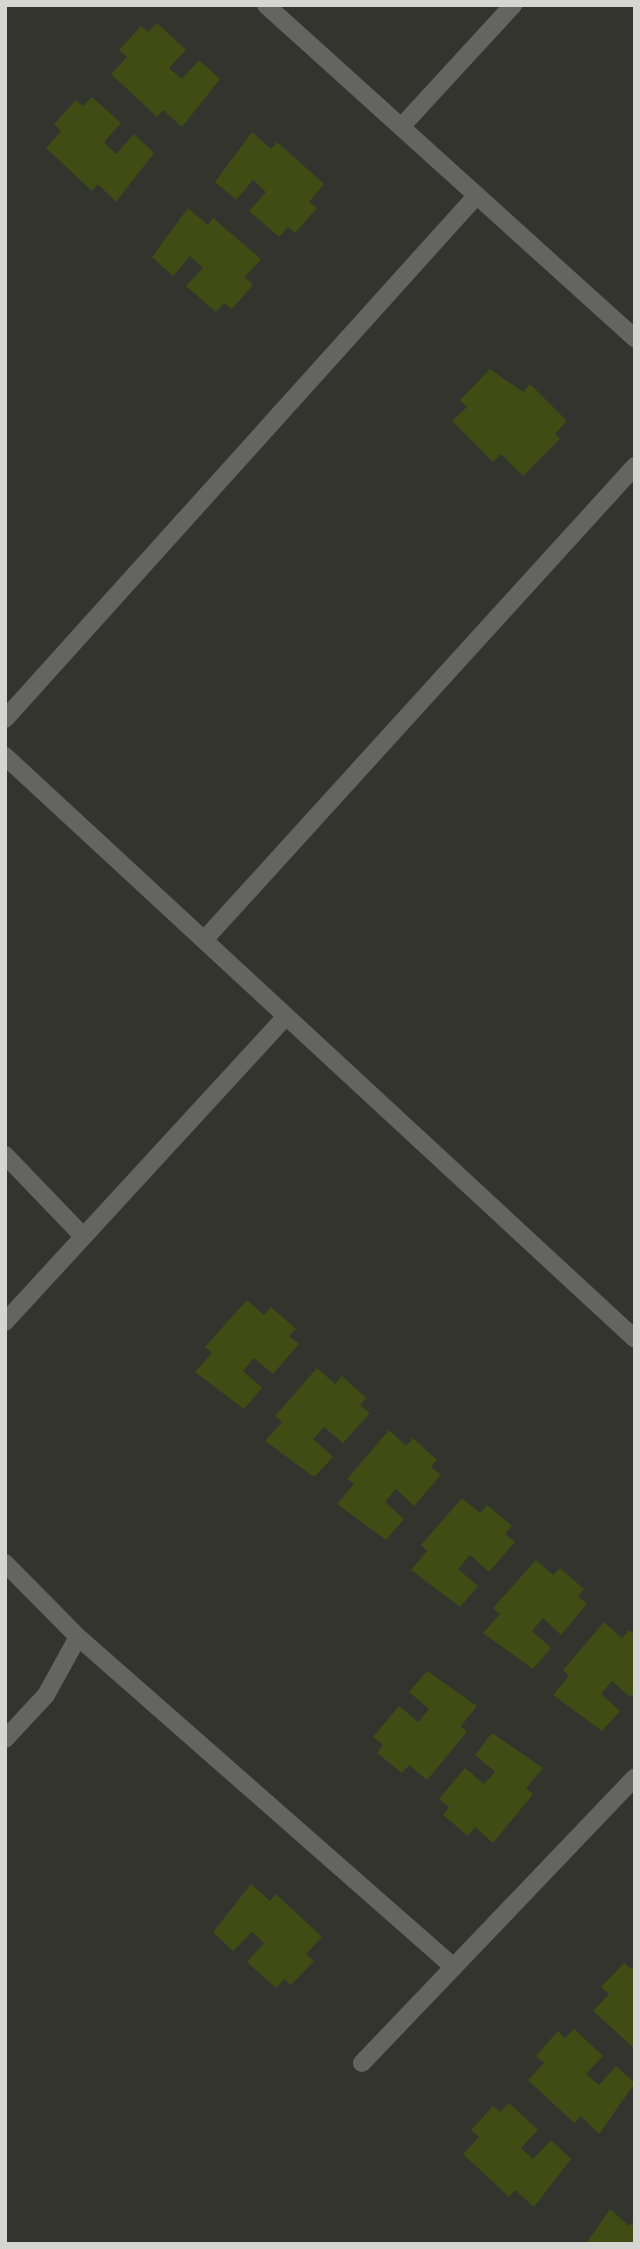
<!DOCTYPE html>
<style>
body{margin:0}
#map{position:relative;width:640px;height:2249px;overflow:hidden;background:#32342d;font-family:"Fira Sans Condensed",sans-serif}
div>[style]{position:absolute}
.building>*{inset:0;background:#414b14}
.street>*{height:18px;margin:-9px;padding:0 9px;transform-origin:9px;border-radius:9px;background:#646562}
span{translate:-50% -50%;white-space:nowrap;text-align:center;line-height:1.15;-webkit-text-stroke:5px #32342d;paint-order:stroke}
.frame{position:absolute;inset:0;border:7px solid #d5d6d2;pointer-events:none}
</style>
<div id="map">
<div class="building">
<i style="clip-path:polygon(157px 23px,186px 50px,169px 68px,182px 79px,199px 60px,220px 79px,182px 127px,163px 110px,157px 117px,111px 74px,127px 57px,119px 50px,141px 26px,148px 32px)"></i>
<i style="clip-path:polygon(92px 97px,121px 123px,104px 142px,116px 154px,134px 134px,154px 153px,116px 202px,98px 184px,92px 191px,46px 148px,61px 131px,54px 124px,76px 100px,83px 106px)"></i>
<i style="clip-path:polygon(252px 132px,271px 149px,277px 142px,324px 184px,309px 202px,317px 208px,295px 233px,288px 227px,279px 237px,249px 211px,266px 192px,253px 180px,236px 200px,215px 182px)"></i>
<i style="clip-path:polygon(188px 208px,208px 225px,213px 218px,261px 259px,245px 277px,253px 285px,232px 309px,224px 303px,216px 312px,186px 286px,203px 268px,190px 256px,173px 276px,152px 257px)"></i>
<i style="clip-path:polygon(490px 369px,523px 392px,530px 384px,567px 421px,555px 434px,560px 439px,523px 476px,501px 454px,493px 462px,452px 421px,467px 407px,460px 400px)"></i>
<i style="clip-path:polygon(247px 1300px,264px 1315px,271px 1307px,296px 1329px,289px 1336px,299px 1344px,273px 1374px,254px 1358px,243px 1371px,262px 1388px,244px 1409px,195px 1372px,212px 1353px,205px 1347px)"></i>
<i style="clip-path:polygon(317px 1368px,335px 1384px,342px 1376px,366px 1398px,360px 1405px,370px 1413px,343px 1443px,324px 1427px,313px 1439px,333px 1457px,314px 1477px,265px 1441px,282px 1422px,275px 1416px)"></i>
<i style="clip-path:polygon(389px 1430px,406px 1446px,413px 1438px,437px 1460px,431px 1467px,441px 1475px,414px 1506px,396px 1489px,385px 1502px,404px 1519px,386px 1540px,337px 1504px,354px 1484px,347px 1479px)"></i>
<i style="clip-path:polygon(462px 1498px,480px 1513px,487px 1505px,512px 1526px,505px 1534px,515px 1542px,489px 1572px,470px 1555px,458px 1569px,478px 1586px,460px 1607px,411px 1570px,427px 1551px,421px 1545px)"></i>
<i style="clip-path:polygon(536px 1560px,553px 1575px,560px 1568px,584px 1589px,578px 1596px,587px 1604px,561px 1635px,543px 1618px,532px 1631px,551px 1648px,533px 1669px,483px 1633px,500px 1614px,493px 1608px)"></i>
<i style="clip-path:polygon(604px 1622px,622px 1638px,629px 1630px,635px 1635px,635px 1692px,630px 1697px,612px 1681px,601px 1694px,620px 1711px,602px 1731px,553px 1695px,569px 1676px,563px 1670px)"></i>
<i style="clip-path:polygon(427px 1671px,477px 1706px,461px 1726px,467px 1732px,427px 1780px,409px 1765px,402px 1773px,377px 1753px,383px 1745px,373px 1737px,399px 1706px,418px 1722px,429px 1709px,409px 1692px)"></i>
<i style="clip-path:polygon(492px 1733px,543px 1768px,526px 1788px,533px 1794px,493px 1843px,475px 1827px,468px 1836px,443px 1815px,449px 1807px,439px 1799px,465px 1768px,484px 1784px,495px 1772px,475px 1755px)"></i>
<i style="clip-path:polygon(251px 1884px,270px 1901px,276px 1894px,322px 1937px,306px 1954px,314px 1961px,291px 1985px,284px 1979px,276px 1988px,247px 1962px,264px 1943px,252px 1932px,233px 1951px,213px 1932px)"></i>
<i style="clip-path:polygon(624px 1963px,631px 1969px,635px 1965px,635px 2049px,593px 2011px,609px 1994px,601px 1987px)"></i>
<i style="clip-path:polygon(574px 2029px,603px 2056px,586px 2074px,599px 2085px,616px 2066px,635px 2083px,599px 2134px,581px 2116px,574px 2123px,528px 2080px,544px 2063px,536px 2056px,558px 2031px,565px 2038px)"></i>
<i style="clip-path:polygon(509px 2103px,538px 2130px,521px 2148px,533px 2159px,551px 2140px,571px 2159px,534px 2207px,515px 2190px,509px 2197px,463px 2154px,479px 2137px,471px 2130px,493px 2106px,500px 2112px)"></i>
<i style="clip-path:polygon(610px 2209px,629px 2226px,635px 2220px,635px 2244px,586px 2244px)"></i>
</div>
<div class="street">
<i style="left:266px;top:5px;width:498px;rotate:42.1deg"></i>
<i style="left:401px;top:127px;width:166px;rotate:-47.4deg"></i>
<i style="left:5px;top:719px;width:704px;rotate:-47.99deg"></i>
<i style="left:5px;top:756px;width:858px;rotate:42.78deg"></i>
<i style="left:204px;top:940px;width:641px;rotate:-47.72deg"></i>
<i style="left:5px;top:1155px;width:112px;rotate:46.1deg"></i>
<i style="left:5px;top:1322px;width:415px;rotate:-47.4deg"></i>
<i style="left:5px;top:1563px;width:104px;rotate:45.4deg"></i>
<i style="left:78px;top:1637px;width:500px;rotate:41.3deg"></i>
<i style="left:5px;top:1739px;width:60px;rotate:-47deg"></i>
<i style="left:46px;top:1695px;width:66px;rotate:-61.1deg"></i>
<i style="left:362px;top:2063px;width:395px;rotate:-46.3deg"></i>
</div>
<div class="frame"></div>
</div>
